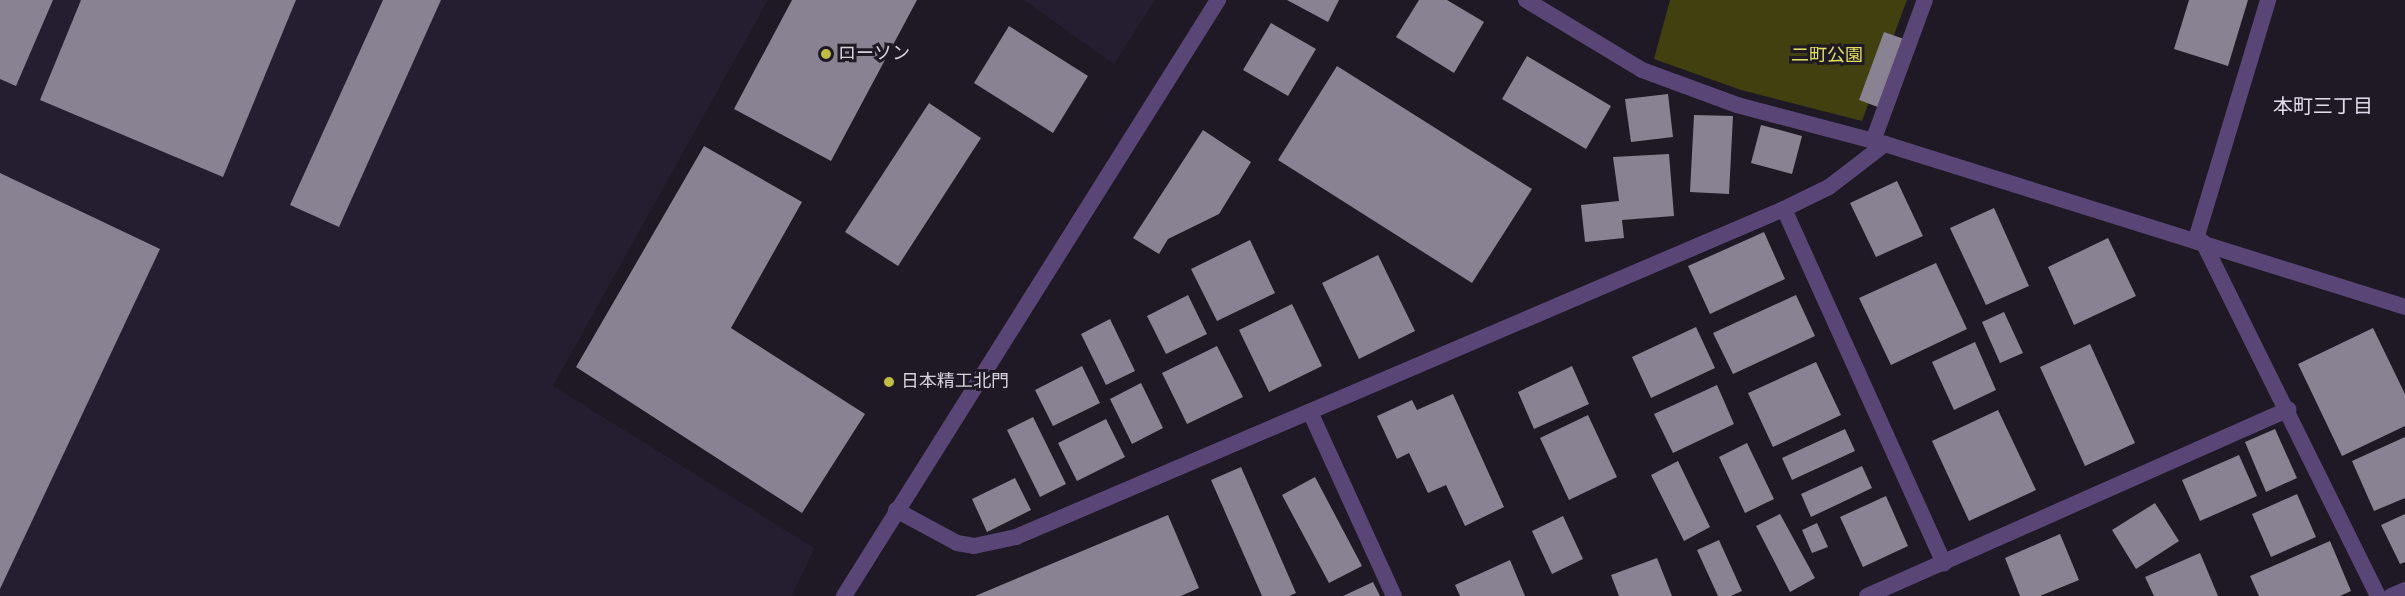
<!DOCTYPE html>
<meta charset="utf-8">
<style>
body{margin:0}
#map{position:relative;width:2405px;height:596px;overflow:hidden;background:#1e1925;font-family:"Source Sans 3","Noto Sans JP",sans-serif}
div>[style]{position:absolute}
.built>*{inset:0;background:#251e30}
.green>*{inset:0;background:#41400f}
.building>*{inset:0;background:#888292}
.service>*{height:16px;margin:-8px;padding:0 8px;transform-origin:8px;border-radius:8px;background:#594576}
.minor>*{height:16px;margin:-8px;padding:0 8px;transform-origin:8px;border-radius:8px;background:#594576}
.tertiary>*{height:16px;margin:-8px;padding:0 8px;transform-origin:8px;border-radius:8px;background:#594576}
.dots>*{width:16px;height:16px;translate:-50% -50%;box-sizing:border-box;border:3px solid #1e1925;border-radius:50%}
span{translate:-50% -50%;white-space:nowrap;text-align:center;line-height:1.15;-webkit-text-stroke:6px #1e1925;paint-order:stroke}
.poi-label{font-size:18px;color:#d6d3dc}
.left{translate:0 -50%;text-align:left}
.park-label{font-size:18px;color:#e3e15b}
.neighbourhood-label{font-size:20px;color:#e1dbec}
</style>
<div id="map">
<div class="built">
<i style="clip-path:polygon(0 0,768px 0,553px 386px,814px 548px,792px 596px,0 596px)"></i>
<i style="clip-path:polygon(1024px 0,1155px 0,1114px 64px)"></i>
</div>
<div class="green">
<i style="clip-path:polygon(1670px 0,1907px 0,1862px 121px,1741px 90px,1654px 59px)"></i>
</div>
<div class="building">
<i style="clip-path:polygon(0 0,53px 0,16px 86px,0 79px)"></i>
<i style="clip-path:polygon(81px 0,296px 0,223px 177px,40px 100px)"></i>
<i style="clip-path:polygon(383px 0,441px 0,339px 227px,290px 205px)"></i>
<i style="clip-path:polygon(792px 0,917px 0,831px 161px,734px 109px)"></i>
<i style="clip-path:polygon(1287px 0,1339px 0,1328px 22px)"></i>
<i style="clip-path:polygon(1419px 0,1447px 0,1484px 22px,1454px 73px,1396px 37px)"></i>
<i style="clip-path:polygon(2189px 0,2248px 0,2228px 66px,2174px 49px)"></i>
<i style="clip-path:polygon(1271px 23px,1316px 49px,1288px 96px,1243px 70px)"></i>
<i style="clip-path:polygon(1009px 26px,1088px 76px,1053px 133px,974px 83px)"></i>
<i style="clip-path:polygon(1884px 32px,1907px 40px,1883px 109px,1859px 100px)"></i>
<i style="clip-path:polygon(1527px 56px,1611px 106px,1586px 149px,1502px 99px)"></i>
<i style="clip-path:polygon(1337px 66px,1532px 189px,1472px 283px,1278px 160px)"></i>
<i style="clip-path:polygon(1668px 94px,1673px 137px,1631px 142px,1625px 99px)"></i>
<i style="clip-path:polygon(929px 103px,981px 138px,898px 266px,845px 232px)"></i>
<i style="clip-path:polygon(1694px 115px,1733px 116px,1729px 194px,1690px 192px)"></i>
<i style="clip-path:polygon(1761px 125px,1802px 136px,1792px 174px,1751px 163px)"></i>
<i style="clip-path:polygon(1203px 130px,1251px 162px,1219px 214px,1168px 239px,1159px 254px,1133px 238px)"></i>
<i style="clip-path:polygon(704px 146px,802px 202px,731px 328px,865px 414px,802px 513px,576px 367px)"></i>
<i style="clip-path:polygon(1669px 154px,1674px 216px,1622px 220px,1624px 238px,1585px 242px,1581px 205px,1619px 201px,1613px 157px)"></i>
<i style="clip-path:polygon(0 173px,160px 249px,0 589px)"></i>
<i style="clip-path:polygon(1897px 181px,1923px 236px,1876px 257px,1850px 203px)"></i>
<i style="clip-path:polygon(1994px 208px,2029px 286px,1986px 305px,1950px 228px)"></i>
<i style="clip-path:polygon(1764px 232px,1785px 279px,1710px 314px,1688px 266px)"></i>
<i style="clip-path:polygon(2108px 238px,2136px 296px,2074px 325px,2048px 267px)"></i>
<i style="clip-path:polygon(1250px 240px,1275px 293px,1217px 321px,1191px 269px)"></i>
<i style="clip-path:polygon(1378px 255px,1415px 331px,1359px 359px,1322px 283px)"></i>
<i style="clip-path:polygon(1936px 263px,1967px 329px,1891px 365px,1859px 298px)"></i>
<i style="clip-path:polygon(1188px 295px,1207px 334px,1166px 354px,1147px 316px)"></i>
<i style="clip-path:polygon(1796px 295px,1815px 336px,1733px 374px,1713px 333px)"></i>
<i style="clip-path:polygon(1292px 304px,1322px 366px,1269px 392px,1239px 330px)"></i>
<i style="clip-path:polygon(2004px 312px,2023px 353px,2000px 363px,1982px 322px)"></i>
<i style="clip-path:polygon(1110px 319px,1135px 371px,1106px 385px,1081px 334px)"></i>
<i style="clip-path:polygon(1696px 327px,1715px 368px,1651px 398px,1632px 357px)"></i>
<i style="clip-path:polygon(2373px 328px,2405px 394px,2405px 426px,2342px 456px,2298px 364px)"></i>
<i style="clip-path:polygon(1975px 342px,1996px 390px,1954px 410px,1932px 362px)"></i>
<i style="clip-path:polygon(2090px 344px,2135px 443px,2085px 466px,2040px 367px)"></i>
<i style="clip-path:polygon(1217px 346px,1243px 397px,1187px 424px,1162px 373px)"></i>
<i style="clip-path:polygon(1816px 362px,1841px 415px,1773px 447px,1748px 393px)"></i>
<i style="clip-path:polygon(1082px 366px,1100px 403px,1053px 426px,1035px 390px)"></i>
<i style="clip-path:polygon(1572px 366px,1589px 404px,1534px 429px,1518px 392px)"></i>
<i style="clip-path:polygon(1141px 383px,1163px 428px,1132px 444px,1110px 399px)"></i>
<i style="clip-path:polygon(1717px 385px,1734px 424px,1673px 453px,1654px 414px)"></i>
<i style="clip-path:polygon(1453px 394px,1504px 507px,1465px 526px,1446px 485px,1428px 493px,1409px 453px,1397px 459px,1377px 416px,1412px 400px,1417px 410px)"></i>
<i style="clip-path:polygon(1998px 410px,2036px 490px,1969px 521px,1932px 441px)"></i>
<i style="clip-path:polygon(1588px 415px,1617px 477px,1569px 500px,1540px 438px)"></i>
<i style="clip-path:polygon(1033px 417px,1066px 484px,1040px 497px,1007px 430px)"></i>
<i style="clip-path:polygon(1106px 419px,1125px 457px,1077px 481px,1058px 443px)"></i>
<i style="clip-path:polygon(1845px 429px,1855px 451px,1792px 480px,1782px 458px)"></i>
<i style="clip-path:polygon(2275px 429px,2297px 478px,2266px 492px,2245px 442px)"></i>
<i style="clip-path:polygon(2405px 437px,2405px 498px,2374px 511px,2352px 461px)"></i>
<i style="clip-path:polygon(1747px 443px,1774px 499px,1745px 513px,1719px 457px)"></i>
<i style="clip-path:polygon(2239px 455px,2257px 496px,2200px 521px,2182px 480px)"></i>
<i style="clip-path:polygon(1678px 461px,1710px 527px,1684px 541px,1651px 475px)"></i>
<i style="clip-path:polygon(1862px 466px,1872px 488px,1811px 517px,1801px 494px)"></i>
<i style="clip-path:polygon(1241px 467px,1296px 593px,1289px 596px,1262px 596px,1211px 480px)"></i>
<i style="clip-path:polygon(1315px 477px,1362px 566px,1329px 583px,1282px 495px)"></i>
<i style="clip-path:polygon(1015px 478px,1031px 510px,987px 532px,972px 499px)"></i>
<i style="clip-path:polygon(2297px 494px,2316px 537px,2271px 557px,2252px 514px)"></i>
<i style="clip-path:polygon(1886px 496px,1908px 546px,1863px 567px,1840px 517px)"></i>
<i style="clip-path:polygon(2155px 503px,2179px 541px,2136px 569px,2112px 530px)"></i>
<i style="clip-path:polygon(1780px 514px,1815px 578px,1790px 592px,1756px 526px)"></i>
<i style="clip-path:polygon(2405px 514px,2405px 562px,2400px 564px,2381px 525px)"></i>
<i style="clip-path:polygon(1168px 515px,1199px 588px,1181px 596px,975px 596px)"></i>
<i style="clip-path:polygon(1563px 516px,1583px 559px,1552px 574px,1532px 531px)"></i>
<i style="clip-path:polygon(1817px 523px,1828px 547px,1812px 553px,1802px 530px)"></i>
<i style="clip-path:polygon(2060px 534px,2079px 580px,2040px 596px,2020px 596px,2005px 558px)"></i>
<i style="clip-path:polygon(1719px 540px,1742px 591px,1731px 596px,1718px 596px,1697px 550px)"></i>
<i style="clip-path:polygon(2330px 541px,2351px 591px,2340px 596px,2259px 596px,2250px 576px)"></i>
<i style="clip-path:polygon(2200px 553px,2218px 596px,2154px 596px,2145px 577px)"></i>
<i style="clip-path:polygon(1657px 558px,1672px 596px,1619px 596px,1611px 575px)"></i>
<i style="clip-path:polygon(1510px 560px,1525px 596px,1460px 596px,1455px 585px)"></i>
<i style="clip-path:polygon(1373px 582px,1380px 596px,1343px 596px)"></i>
</div>
<div class="service">
<i style="left:2196px;top:239px;width:250px;rotate:-73.2deg"></i>
</div>
<div class="minor">
<i style="left:1526px;top:0;width:135px;rotate:31.1deg"></i>
<i style="left:1642px;top:70px;width:101px;rotate:20.2deg"></i>
<i style="left:1737px;top:105px;width:153px;rotate:14.8deg"></i>
<i style="left:1885px;top:144px;width:545px;rotate:17.4deg"></i>
<i style="left:1873px;top:141px;width:150px;rotate:-69.8deg"></i>
<i style="left:1784px;top:209px;width:389px;rotate:65.7deg"></i>
<i style="left:2203px;top:242px;width:395px;rotate:63.7deg"></i>
<i style="left:1311px;top:414px;width:200px;rotate:65.5deg"></i>
<i style="left:896px;top:510px;width:69px;rotate:28.4deg"></i>
<i style="left:957px;top:543px;width:17px;rotate:10deg"></i>
<i style="left:974px;top:546px;width:43px;rotate:-12.1deg"></i>
<i style="left:1016px;top:537px;width:835px;rotate:-23.13deg"></i>
<i style="left:1784px;top:209px;width:50px;rotate:-26.1deg"></i>
<i style="left:1829px;top:187px;width:71px;rotate:-37.5deg"></i>
<i style="left:1867px;top:596px;width:461px;rotate:-23.9deg"></i>
<i style="left:2391px;top:596px;width:15px;rotate:-23deg"></i>
</div>
<div class="tertiary">
<i style="left:844px;top:596px;width:704px;rotate:-57.89deg"></i>
</div>
<div class="dots">
<i style="left:826px;top:54px;background:#c0be41"></i>
<i style="left:889px;top:382px;background:#c0be41"></i>
</div>
<div class="poi-label">
<span class="left" style="left:838px;top:54px">ローソン</span>
<span class="left" style="left:901px;top:382px">日本精工北門</span>
</div>
<div class="park-label">
<span style="left:1827px;top:56px">二町公園</span>
</div>
<div class="neighbourhood-label">
<span style="left:2323px;top:107px">本町三丁目</span>
</div>
</div>
